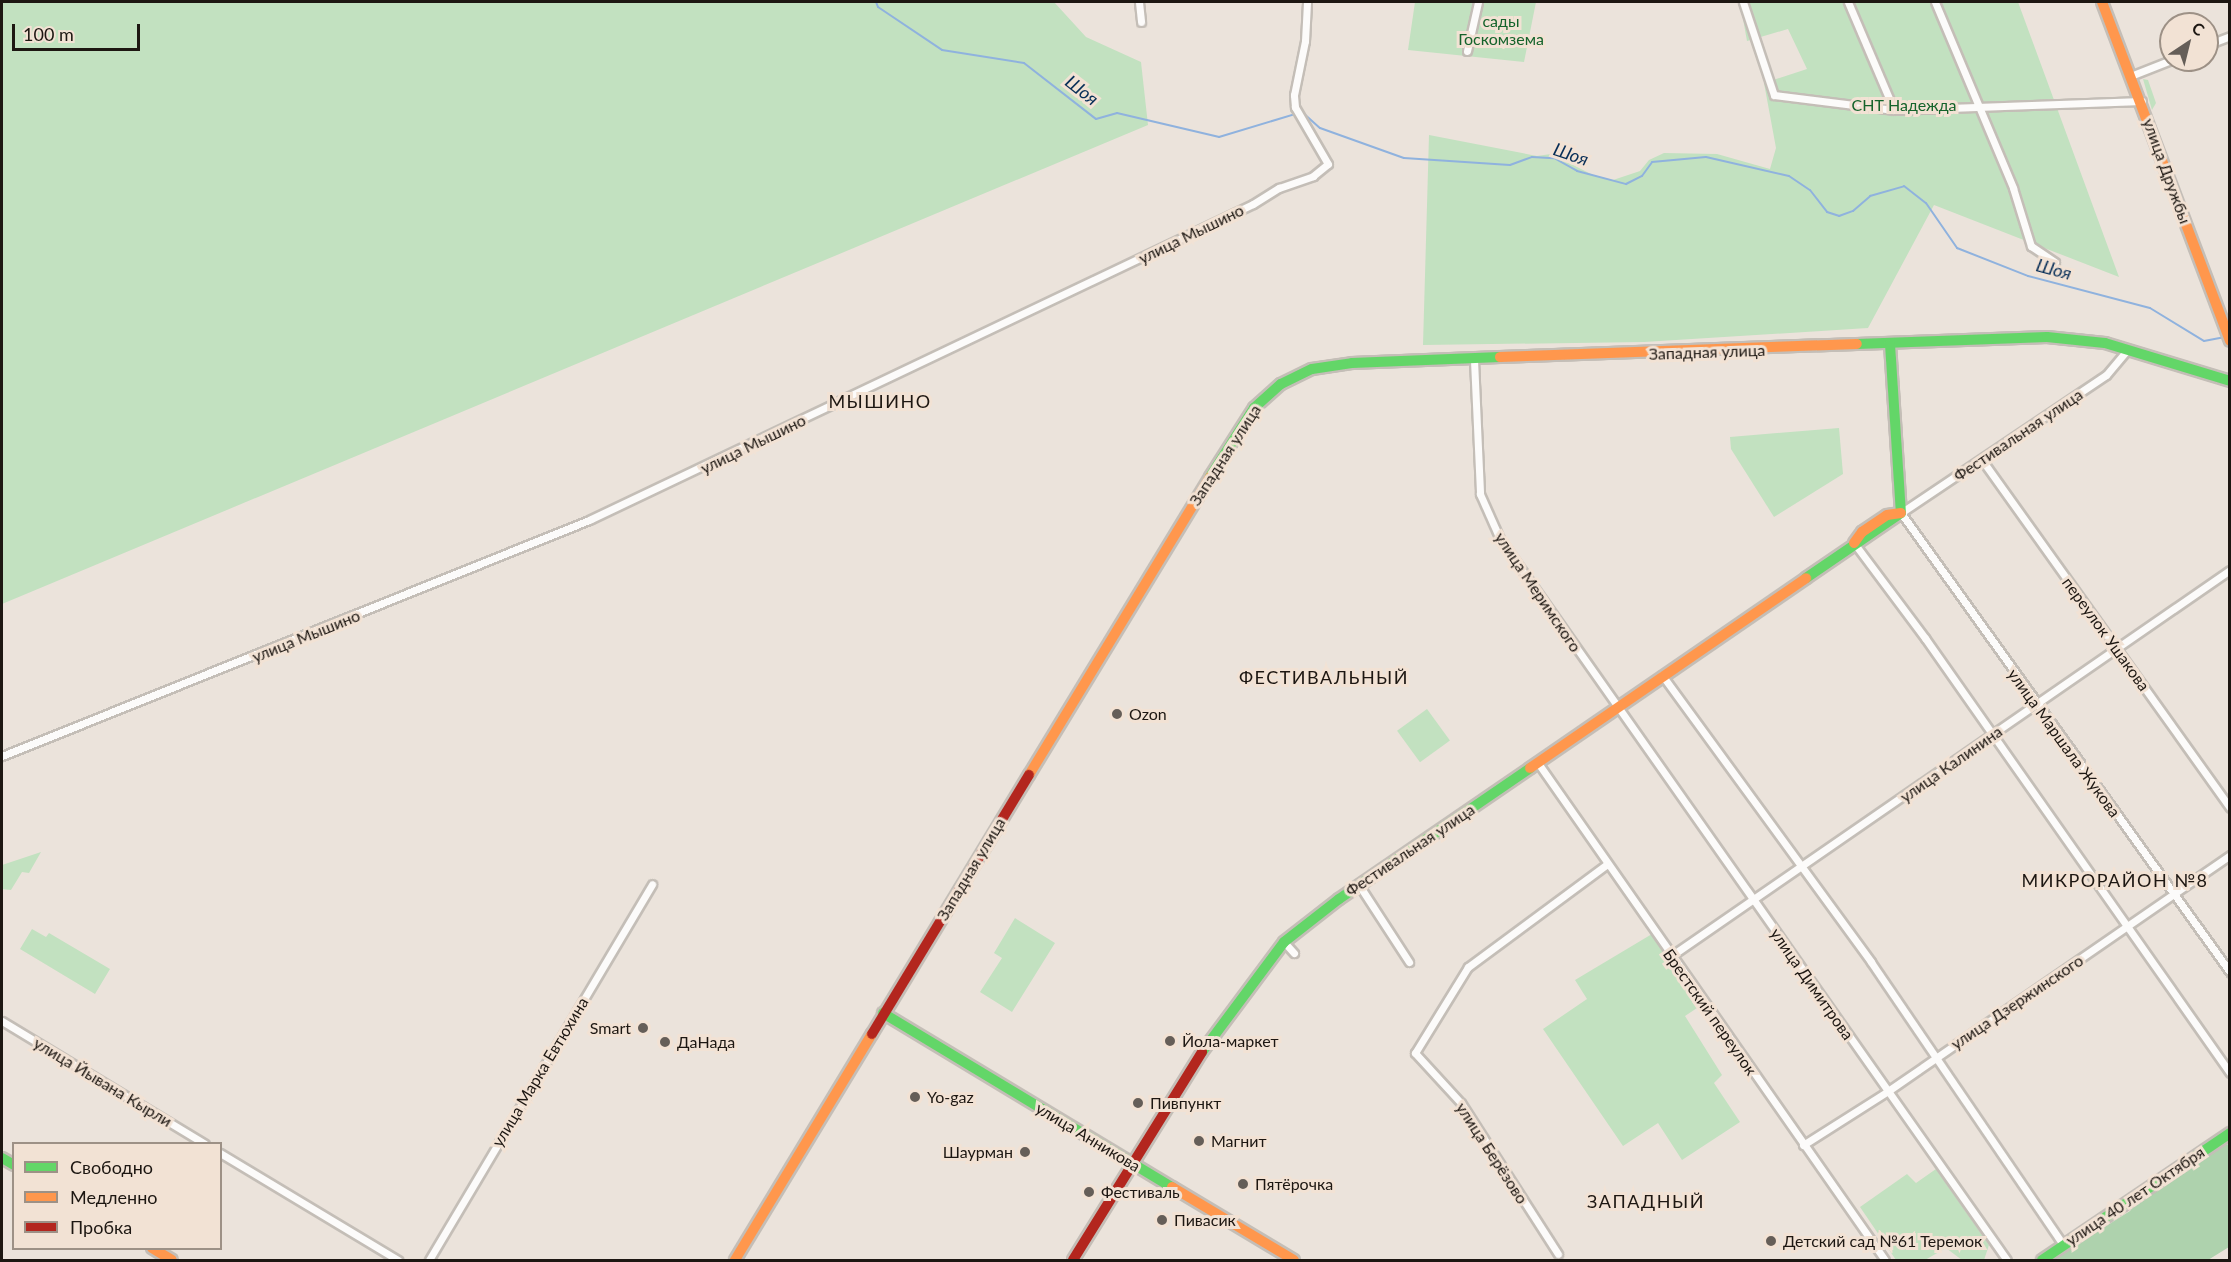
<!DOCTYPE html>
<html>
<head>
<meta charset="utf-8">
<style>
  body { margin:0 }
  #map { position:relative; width:2231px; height:1262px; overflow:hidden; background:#ebe3db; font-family:Lato,sans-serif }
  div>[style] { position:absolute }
  .green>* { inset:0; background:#c2e1c0; transform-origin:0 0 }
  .forest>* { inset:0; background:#aed2ad }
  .stream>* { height:2px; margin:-1px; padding:0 1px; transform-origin:1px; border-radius:1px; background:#8fb2de }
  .roads { filter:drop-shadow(2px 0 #c4beb7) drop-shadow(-2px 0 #c4beb7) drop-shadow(0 2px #c4beb7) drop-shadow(0 -2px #c4beb7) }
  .street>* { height:7px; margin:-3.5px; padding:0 3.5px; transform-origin:3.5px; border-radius:3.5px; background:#fcfbfa }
  .fast>* { height:10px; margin:-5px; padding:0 5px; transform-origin:5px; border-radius:5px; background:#63d668 }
  .slow>* { height:10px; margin:-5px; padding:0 5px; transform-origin:5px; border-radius:5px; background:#ff974d }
  .jam>* { height:10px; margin:-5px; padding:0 5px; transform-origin:5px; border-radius:5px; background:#b3261e }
  .dots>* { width:16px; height:16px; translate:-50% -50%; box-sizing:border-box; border:3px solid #f2e2d4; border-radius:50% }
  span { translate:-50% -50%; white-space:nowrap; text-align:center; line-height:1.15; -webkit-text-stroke:6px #f2e2d4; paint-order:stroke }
  .park-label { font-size:16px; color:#14632b }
  .street-label { font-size:16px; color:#1d1712 }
  .poi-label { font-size:16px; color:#1d1712 }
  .left { translate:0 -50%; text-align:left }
  .right { translate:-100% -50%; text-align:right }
  .water-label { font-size:18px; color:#072e57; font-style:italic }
  .neighbourhood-label { font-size:18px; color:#1d1712; letter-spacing:1.5px }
  .frame { position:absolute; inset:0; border:3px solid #1d1712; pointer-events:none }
  .legend { position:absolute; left:12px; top:1142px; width:210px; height:108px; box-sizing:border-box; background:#f2e2d4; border:2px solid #9d9186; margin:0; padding:8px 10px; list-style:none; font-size:18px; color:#1d1712 }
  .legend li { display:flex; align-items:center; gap:12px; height:30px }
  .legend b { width:30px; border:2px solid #9d9186 }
  .north { position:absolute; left:2159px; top:12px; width:60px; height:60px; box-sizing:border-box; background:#f2e2d4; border:2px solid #9d9186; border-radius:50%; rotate:35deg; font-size:16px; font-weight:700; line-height:24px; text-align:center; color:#1d1712 }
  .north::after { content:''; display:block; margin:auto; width:21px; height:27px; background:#655e58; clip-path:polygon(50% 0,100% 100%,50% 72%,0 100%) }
  .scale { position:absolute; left:12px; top:24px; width:128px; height:27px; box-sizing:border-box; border:3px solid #1d1712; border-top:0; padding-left:8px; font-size:18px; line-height:21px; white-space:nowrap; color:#1d1712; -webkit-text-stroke:4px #f2e2d4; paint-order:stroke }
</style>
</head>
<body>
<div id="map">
  <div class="green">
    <div style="clip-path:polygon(2px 2px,1054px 2px,1086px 37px,1141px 62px,1148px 125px,2px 604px)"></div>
    <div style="clip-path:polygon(1415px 2px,1536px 2px,1524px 62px,1408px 50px)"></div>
    <div style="clip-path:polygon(1740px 2px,2018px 2px,2119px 277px,1934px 205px,1868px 328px,1644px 342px,1423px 345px,1429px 135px,1537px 156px,1551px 154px,1593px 175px,1613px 180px,1640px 171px,1649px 160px,1664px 153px,1717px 154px,1770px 169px,1776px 148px,1764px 83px,1807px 69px,1788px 29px,1747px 41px)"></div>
    <div style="clip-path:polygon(2143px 79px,2148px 80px,2156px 103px,2152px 110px)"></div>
    <div style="clip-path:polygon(1839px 428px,1843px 474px,1774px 517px,1731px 449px,1730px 437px)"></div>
    <div style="left:1427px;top:709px;width:39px;height:37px;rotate:54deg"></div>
    <div style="clip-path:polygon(41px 852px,29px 873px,22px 872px,11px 890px,2px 889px,2px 865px)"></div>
    <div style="clip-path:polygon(1015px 918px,1055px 943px,1012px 1012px,980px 992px,1002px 958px,994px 953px)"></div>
    <div style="clip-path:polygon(32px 929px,46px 937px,49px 933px,110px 969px,95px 994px,20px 949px)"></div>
    <div style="clip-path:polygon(1652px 934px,1700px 1006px,1685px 1016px,1722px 1075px,1714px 1083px,1740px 1122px,1682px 1160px,1658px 1123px,1623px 1146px,1543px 1029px,1587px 999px,1575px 980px)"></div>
    <div style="clip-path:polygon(1936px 1169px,1989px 1245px,1984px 1260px,1962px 1260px,1946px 1248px,1925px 1260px,1896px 1260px,1860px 1207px,1907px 1174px,1916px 1183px)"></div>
  </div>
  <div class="forest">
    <div style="clip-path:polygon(2229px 1144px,2229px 1247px,2208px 1260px,2052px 1260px,2130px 1211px,2146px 1189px,2156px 1190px,2164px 1179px,2205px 1151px)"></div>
  </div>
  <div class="stream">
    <div style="left:876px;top:2px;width:5px;rotate:68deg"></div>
    <div style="left:878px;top:7px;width:77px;rotate:33.9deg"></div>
    <div style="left:942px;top:50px;width:83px;rotate:9deg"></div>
    <div style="left:1024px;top:63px;width:91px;rotate:37.9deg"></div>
    <div style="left:1096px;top:119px;width:22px;rotate:-16deg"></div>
    <div style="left:1117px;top:113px;width:105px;rotate:13.2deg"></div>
    <div style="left:1219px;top:137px;width:87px;rotate:-16.8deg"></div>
    <div style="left:1302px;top:112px;width:24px;rotate:42deg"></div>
    <div style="left:1320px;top:128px;width:89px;rotate:19.7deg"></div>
    <div style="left:1404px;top:158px;width:106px;rotate:3.8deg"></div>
    <div style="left:1510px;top:165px;width:23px;rotate:-20deg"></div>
    <div style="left:1532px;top:157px;width:22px;rotate:3deg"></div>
    <div style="left:1554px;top:158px;width:26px;rotate:29deg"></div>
    <div style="left:1577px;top:171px;width:51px;rotate:14.9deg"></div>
    <div style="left:1626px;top:184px;width:18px;rotate:-27deg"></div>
    <div style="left:1642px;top:176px;width:17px;rotate:-54deg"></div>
    <div style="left:1652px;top:162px;width:54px;rotate:-5.3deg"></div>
    <div style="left:1706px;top:157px;width:85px;rotate:12.9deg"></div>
    <div style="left:1789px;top:176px;width:25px;rotate:34deg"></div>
    <div style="left:1810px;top:190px;width:28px;rotate:52deg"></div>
    <div style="left:1827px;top:212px;width:13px;rotate:18deg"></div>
    <div style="left:1839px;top:216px;width:15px;rotate:-20deg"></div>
    <div style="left:1853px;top:211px;width:23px;rotate:-41deg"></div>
    <div style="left:1870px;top:196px;width:35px;rotate:-16deg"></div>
    <div style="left:1904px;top:186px;width:28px;rotate:38deg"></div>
    <div style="left:1926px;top:203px;width:55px;rotate:55.4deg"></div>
    <div style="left:1957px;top:248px;width:76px;rotate:21.5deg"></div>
    <div style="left:2028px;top:276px;width:126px;rotate:14.7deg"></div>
    <div style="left:2150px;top:308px;width:63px;rotate:31.4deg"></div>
    <div style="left:2204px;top:341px;width:20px;rotate:-11deg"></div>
  </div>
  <div class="roads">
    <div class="street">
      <div style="left:1139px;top:2px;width:20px;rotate:84deg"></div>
      <div style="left:1743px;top:2px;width:98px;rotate:71.6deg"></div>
      <div style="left:1774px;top:95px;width:121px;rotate:7.1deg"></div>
      <div style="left:1894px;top:110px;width:248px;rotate:-2.1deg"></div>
      <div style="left:1848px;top:2px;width:117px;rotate:66.9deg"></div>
      <div style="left:1935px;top:2px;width:202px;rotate:67.2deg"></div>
      <div style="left:2013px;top:188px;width:61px;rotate:72.8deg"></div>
      <div style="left:2031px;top:246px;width:29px;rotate:34deg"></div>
      <div style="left:2207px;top:45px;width:25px;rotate:-21deg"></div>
      <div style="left:1467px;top:51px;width:50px;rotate:-77.3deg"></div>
      <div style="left:2133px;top:75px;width:41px;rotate:-21.5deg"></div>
      <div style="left:2128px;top:349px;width:34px;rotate:130deg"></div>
      <div style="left:2106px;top:375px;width:247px;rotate:146.1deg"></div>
      <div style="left:1901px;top:513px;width:565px;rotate:54.37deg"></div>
      <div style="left:1474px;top:360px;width:134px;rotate:87.4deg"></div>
      <div style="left:1480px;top:494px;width:49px;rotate:66deg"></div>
      <div style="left:1500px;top:539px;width:881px;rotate:54.89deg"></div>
      <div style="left:1982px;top:460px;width:427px;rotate:54.5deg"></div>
      <div style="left:1854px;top:543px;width:119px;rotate:53.2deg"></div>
      <div style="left:1925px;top:638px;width:531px;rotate:54.96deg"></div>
      <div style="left:1662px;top:675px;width:355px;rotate:53.9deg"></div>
      <div style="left:1871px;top:962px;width:342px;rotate:55.8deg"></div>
      <div style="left:2px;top:756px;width:633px;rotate:-21.9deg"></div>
      <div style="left:589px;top:520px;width:735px;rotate:-25.45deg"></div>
      <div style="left:1253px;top:204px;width:31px;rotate:-32deg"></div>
      <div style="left:1279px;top:188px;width:36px;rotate:-19deg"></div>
      <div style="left:1313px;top:176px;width:19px;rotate:-39deg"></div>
      <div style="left:1328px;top:164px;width:66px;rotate:-120.1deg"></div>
      <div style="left:1295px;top:107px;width:12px;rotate:-95deg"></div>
      <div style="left:1294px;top:95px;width:55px;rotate:-78.5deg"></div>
      <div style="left:1305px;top:41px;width:39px;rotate:-87deg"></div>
      <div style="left:1538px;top:763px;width:606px;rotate:55.08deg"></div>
      <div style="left:1359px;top:885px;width:92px;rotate:57deg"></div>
      <div style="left:1284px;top:942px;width:15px;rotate:48deg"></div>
      <div style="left:1671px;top:956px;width:679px;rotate:-34.63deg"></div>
      <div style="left:2px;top:1021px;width:237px;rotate:31.2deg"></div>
      <div style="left:1803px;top:1145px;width:101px;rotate:-32.4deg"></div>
      <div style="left:1888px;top:1091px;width:416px;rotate:-34.6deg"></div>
      <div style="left:220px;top:1153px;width:208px;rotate:31deg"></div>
      <div style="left:1558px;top:1254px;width:179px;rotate:-122.7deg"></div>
      <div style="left:1461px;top:1103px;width:68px;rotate:-132.6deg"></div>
      <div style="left:1415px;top:1053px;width:101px;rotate:-58.4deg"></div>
      <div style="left:1468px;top:967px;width:172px;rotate:-36.5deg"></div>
      <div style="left:429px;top:1260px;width:437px;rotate:-59.3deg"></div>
    </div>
    <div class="fast">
      <div style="left:1857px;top:344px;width:190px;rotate:-2.1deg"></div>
      <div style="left:2047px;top:337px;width:58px;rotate:5.9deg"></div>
      <div style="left:2105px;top:343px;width:131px;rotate:16.9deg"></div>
      <div style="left:1890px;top:344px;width:169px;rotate:86.3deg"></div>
      <div style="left:1210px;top:477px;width:82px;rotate:-57.5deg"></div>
      <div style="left:1254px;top:408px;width:36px;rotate:-42deg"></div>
      <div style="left:1281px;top:384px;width:34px;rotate:-26deg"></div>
      <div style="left:1312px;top:369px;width:40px;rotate:-8.5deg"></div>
      <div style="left:1352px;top:363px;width:148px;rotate:-2.3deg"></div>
      <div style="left:1806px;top:578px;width:115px;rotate:-34.4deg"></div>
      <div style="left:883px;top:1013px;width:337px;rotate:31.1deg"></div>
      <div style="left:1202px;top:1052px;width:137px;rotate:-53.3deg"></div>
      <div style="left:1284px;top:942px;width:70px;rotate:-38deg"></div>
      <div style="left:1339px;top:899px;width:232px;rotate:-34.4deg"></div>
      <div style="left:2px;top:1158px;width:14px;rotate:30deg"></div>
      <div style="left:2042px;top:1260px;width:227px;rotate:-34deg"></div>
    </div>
    <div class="slow">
      <div style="left:2102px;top:2px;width:362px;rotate:69.3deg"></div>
      <div style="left:1500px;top:357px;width:357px;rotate:-2.1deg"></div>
      <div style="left:1854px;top:543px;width:14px;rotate:-54deg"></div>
      <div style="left:1862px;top:532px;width:30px;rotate:-34deg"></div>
      <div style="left:1887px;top:515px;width:14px;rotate:-8deg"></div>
      <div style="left:1530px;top:768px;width:335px;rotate:-34.5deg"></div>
      <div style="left:1029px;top:775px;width:349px;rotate:-58.7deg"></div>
      <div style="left:1172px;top:1187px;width:142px;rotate:30.9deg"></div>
      <div style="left:152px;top:1248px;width:23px;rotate:31deg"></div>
      <div style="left:735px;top:1260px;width:264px;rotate:-58.8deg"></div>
    </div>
    <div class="jam">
      <div style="left:872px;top:1034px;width:303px;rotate:-58.8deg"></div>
      <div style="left:1073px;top:1260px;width:245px;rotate:-58.2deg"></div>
    </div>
  </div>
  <div class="dots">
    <div style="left:1117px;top:714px;background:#655e58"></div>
    <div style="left:643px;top:1028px;background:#655e58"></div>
    <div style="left:1170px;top:1041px;background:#655e58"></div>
    <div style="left:665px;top:1042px;background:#655e58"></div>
    <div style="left:915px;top:1097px;background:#655e58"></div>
    <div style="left:1138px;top:1103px;background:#655e58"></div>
    <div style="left:1199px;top:1141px;background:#655e58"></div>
    <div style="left:1025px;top:1152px;background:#655e58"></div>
    <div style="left:1243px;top:1184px;background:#655e58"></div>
    <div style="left:1089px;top:1192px;background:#655e58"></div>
    <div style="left:1162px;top:1220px;background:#655e58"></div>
    <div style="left:1771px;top:1241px;background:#655e58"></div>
  </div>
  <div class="park-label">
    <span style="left:1501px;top:30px">сады<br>Госкомзема</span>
    <span style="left:1904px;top:105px">СНТ Надежда</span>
  </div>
  <div class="street-label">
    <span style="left:2167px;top:171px;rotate:70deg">улица Дружбы</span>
    <span style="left:1191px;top:234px;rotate:-26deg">улица Мышино</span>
    <span style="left:1707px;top:352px;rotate:-2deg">Западная улица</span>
    <span style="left:2018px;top:435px;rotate:-34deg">Фестивальная улица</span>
    <span style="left:753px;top:444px;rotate:-26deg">улица Мышино</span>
    <span style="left:1225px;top:455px;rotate:-57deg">Западная улица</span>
    <span style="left:1538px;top:592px;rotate:56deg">улица Меримского</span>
    <span style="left:2106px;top:634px;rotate:54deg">переулок Ушакова</span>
    <span style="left:306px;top:636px;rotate:-22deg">улица Мышино</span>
    <span style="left:2064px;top:743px;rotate:54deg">улица Маршала Жукова</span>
    <span style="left:1951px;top:764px;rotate:-35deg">улица Калинина</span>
    <span style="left:1410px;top:850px;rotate:-34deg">Фестивальная улица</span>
    <span style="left:971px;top:869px;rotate:-59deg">Западная улица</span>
    <span style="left:1812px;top:984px;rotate:55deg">улица Димитрова</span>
    <span style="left:2017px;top:1002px;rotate:-34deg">улица Дзержинского</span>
    <span style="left:1710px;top:1012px;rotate:55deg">Брестский переулок</span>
    <span style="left:540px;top:1072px;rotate:-59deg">улица Марка Евтюхина</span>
    <span style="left:103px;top:1082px;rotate:31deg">улица Йывана Кырли</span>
    <span style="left:1088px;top:1137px;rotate:31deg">улица Анникова</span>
    <span style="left:1492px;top:1153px;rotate:57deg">улица Берёзово</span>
    <span style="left:2135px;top:1196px;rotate:-34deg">улица 40 лет Октября</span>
  </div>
  <div class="poi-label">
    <span class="left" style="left:1129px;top:714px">Ozon</span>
    <span class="right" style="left:631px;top:1028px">Smart</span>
    <span class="left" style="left:1182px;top:1041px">Йола-маркет</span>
    <span class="left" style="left:677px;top:1042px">ДаНада</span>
    <span class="left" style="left:927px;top:1097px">Yo-gaz</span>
    <span class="left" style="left:1150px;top:1103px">Пивпункт</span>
    <span class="left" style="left:1211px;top:1141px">Магнит</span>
    <span class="right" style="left:1013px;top:1152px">Шаурман</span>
    <span class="left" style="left:1255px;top:1184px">Пятёрочка</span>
    <span class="left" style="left:1101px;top:1192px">Фестиваль</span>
    <span class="left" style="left:1174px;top:1220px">Пивасик</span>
    <span class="left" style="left:1783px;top:1241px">Детский сад №61 Теремок</span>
  </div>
  <div class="water-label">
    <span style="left:1082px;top:90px;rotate:38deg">Шоя</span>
    <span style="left:1571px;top:154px;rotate:19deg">Шоя</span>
    <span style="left:2054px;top:269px;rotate:15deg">Шоя</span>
  </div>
  <div class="neighbourhood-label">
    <span style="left:880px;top:401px">МЫШИНО</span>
    <span style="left:1324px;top:677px">ФЕСТИВАЛЬНЫЙ</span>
    <span style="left:2115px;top:880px">МИКРОРАЙОН №8</span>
    <span style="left:1646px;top:1201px">ЗАПАДНЫЙ</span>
  </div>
  <div class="frame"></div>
  <ul class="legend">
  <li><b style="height:8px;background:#63d668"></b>Свободно</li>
  <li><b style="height:8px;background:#ff974d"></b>Медленно</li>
  <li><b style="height:8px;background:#b3261e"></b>Пробка</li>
  </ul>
  <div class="north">С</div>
  <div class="scale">100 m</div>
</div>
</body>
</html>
